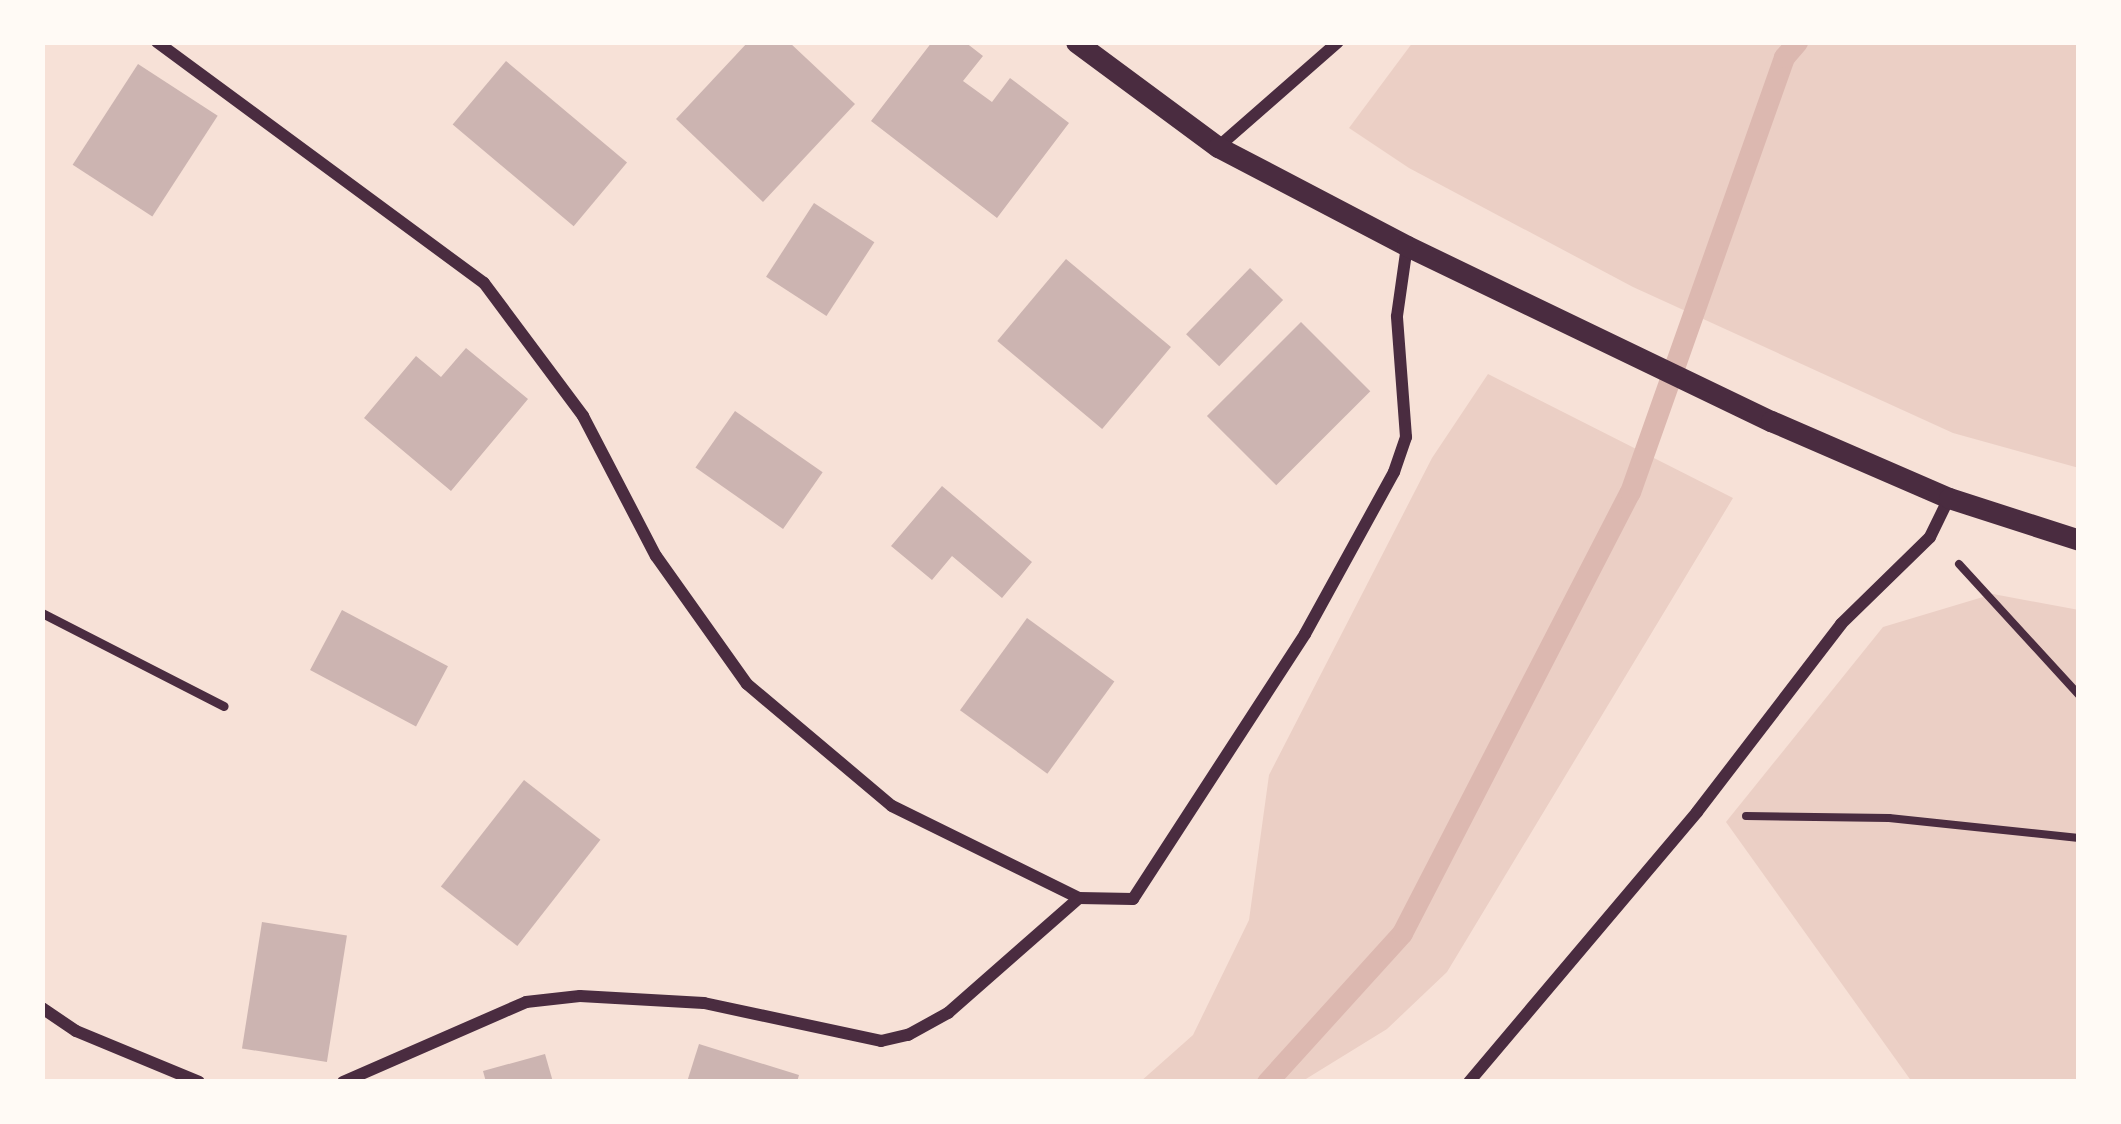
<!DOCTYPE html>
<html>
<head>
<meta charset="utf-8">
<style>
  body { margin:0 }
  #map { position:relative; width:2121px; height:1124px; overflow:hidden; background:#f7e1d7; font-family:Rubik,sans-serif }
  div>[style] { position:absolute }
  .green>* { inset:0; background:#ebcfc5 }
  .stream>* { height:21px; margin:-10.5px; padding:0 10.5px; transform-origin:10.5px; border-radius:10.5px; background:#dcb8b0 }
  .building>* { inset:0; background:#ccb4b1; transform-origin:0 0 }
  .path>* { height:8px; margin:-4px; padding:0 4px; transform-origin:4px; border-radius:4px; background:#4a2c40 }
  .service>* { height:9px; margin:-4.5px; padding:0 4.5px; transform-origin:4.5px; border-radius:4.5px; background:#4a2c40 }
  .minor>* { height:12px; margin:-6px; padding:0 6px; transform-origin:6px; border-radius:6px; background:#4a2c40 }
  .tertiary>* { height:21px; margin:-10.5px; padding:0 10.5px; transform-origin:10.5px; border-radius:10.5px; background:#4a2c40 }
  span { translate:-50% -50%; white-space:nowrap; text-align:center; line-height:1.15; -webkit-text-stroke:9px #fffaf5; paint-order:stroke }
  .frame { position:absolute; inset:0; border:45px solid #fffaf5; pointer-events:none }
</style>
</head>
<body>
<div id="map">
  <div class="green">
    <div style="clip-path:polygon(1413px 42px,2079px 42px,2079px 468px,1953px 433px,1633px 287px,1409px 168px,1349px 128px)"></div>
    <div style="clip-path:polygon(1488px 374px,1733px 498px,1447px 972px,1387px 1029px,1301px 1082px,1140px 1082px,1193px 1035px,1249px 920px,1269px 775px,1432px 458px)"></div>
    <div style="clip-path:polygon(1993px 594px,2079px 610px,2079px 1082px,1912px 1082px,1726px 822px,1883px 627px)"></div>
  </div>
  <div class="stream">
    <div style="left:1267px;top:1082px;width:201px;rotate:-47.8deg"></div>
    <div style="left:1402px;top:933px;width:496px;rotate:-62.7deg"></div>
    <div style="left:1630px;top:492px;width:461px;rotate:-70.5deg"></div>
    <div style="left:1784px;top:57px;width:20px;rotate:-49deg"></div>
  </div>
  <div class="building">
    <div style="clip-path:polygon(748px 42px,789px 42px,855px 104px,763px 202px,676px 119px)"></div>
    <div style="clip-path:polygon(932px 42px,965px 42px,983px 56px,963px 81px,992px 102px,1010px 78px,1069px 123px,997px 218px,871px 121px)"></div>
    <div style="left:506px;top:61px;width:158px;height:83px;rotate:40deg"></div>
    <div style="left:138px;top:64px;width:95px;height:120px;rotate:33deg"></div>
    <div style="left:814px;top:203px;width:72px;height:88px;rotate:33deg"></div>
    <div style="left:1066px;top:259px;width:137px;height:107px;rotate:40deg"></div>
    <div style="left:1250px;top:268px;width:46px;height:92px;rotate:44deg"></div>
    <div style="left:1301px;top:322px;width:98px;height:133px;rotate:45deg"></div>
    <div style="clip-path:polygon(466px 348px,528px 399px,451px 491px,364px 418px,416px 356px,441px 377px)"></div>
    <div style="left:735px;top:411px;width:107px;height:69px;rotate:35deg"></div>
    <div style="clip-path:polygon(942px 486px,1032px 562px,1002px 598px,952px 556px,932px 580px,891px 546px)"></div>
    <div style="left:342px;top:610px;width:120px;height:68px;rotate:28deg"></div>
    <div style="left:1027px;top:618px;width:108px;height:114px;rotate:36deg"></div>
    <div style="left:524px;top:780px;width:97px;height:135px;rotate:38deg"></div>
    <div style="left:262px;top:922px;width:86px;height:128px;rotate:9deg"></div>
    <div style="clip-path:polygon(699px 1044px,799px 1075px,797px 1082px,687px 1082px)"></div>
    <div style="clip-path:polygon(545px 1054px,553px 1082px,486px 1082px,483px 1071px)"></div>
  </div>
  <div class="path">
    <div style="left:1959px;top:564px;width:178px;rotate:47.5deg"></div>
    <div style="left:1746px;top:816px;width:143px;rotate:0.8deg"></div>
    <div style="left:1889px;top:818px;width:191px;rotate:6deg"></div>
  </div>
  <div class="service">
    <div style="left:42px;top:613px;width:204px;rotate:27.1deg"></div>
  </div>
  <div class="minor">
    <div style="left:157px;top:42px;width:406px;rotate:36.4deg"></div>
    <div style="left:484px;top:283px;width:166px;rotate:53.3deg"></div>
    <div style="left:583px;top:416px;width:158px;rotate:62.5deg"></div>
    <div style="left:656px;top:556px;width:157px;rotate:54.6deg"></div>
    <div style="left:747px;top:684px;width:189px;rotate:40.1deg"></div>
    <div style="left:892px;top:806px;width:208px;rotate:26.2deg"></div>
    <div style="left:1079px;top:898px;width:54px;rotate:1.1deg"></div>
    <div style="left:1133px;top:899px;width:316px;rotate:-57deg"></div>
    <div style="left:1305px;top:634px;width:185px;rotate:-61.2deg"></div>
    <div style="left:1394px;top:472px;width:37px;rotate:-71deg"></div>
    <div style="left:1406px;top:437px;width:121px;rotate:-94.3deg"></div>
    <div style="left:1397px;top:316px;width:71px;rotate:-81.9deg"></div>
    <div style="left:1218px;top:147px;width:159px;rotate:-41.2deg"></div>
    <div style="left:42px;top:1008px;width:41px;rotate:34.1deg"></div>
    <div style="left:76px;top:1031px;width:133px;rotate:22.5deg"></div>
    <div style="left:343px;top:1082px;width:200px;rotate:-23.6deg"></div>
    <div style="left:526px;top:1002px;width:54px;rotate:-6.3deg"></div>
    <div style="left:580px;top:996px;width:124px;rotate:3.2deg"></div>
    <div style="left:704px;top:1003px;width:181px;rotate:12.1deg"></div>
    <div style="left:881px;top:1041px;width:28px;rotate:-13deg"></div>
    <div style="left:908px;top:1035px;width:46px;rotate:-28.8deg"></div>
    <div style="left:948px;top:1013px;width:174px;rotate:-41.3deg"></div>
    <div style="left:1469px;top:1082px;width:353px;rotate:-49.8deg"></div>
    <div style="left:1697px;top:812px;width:237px;rotate:-52.5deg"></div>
    <div style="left:1841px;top:624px;width:124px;rotate:-44.3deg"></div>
    <div style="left:1930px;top:537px;width:43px;rotate:-64deg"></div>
  </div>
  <div class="tertiary">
    <div style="left:1076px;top:42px;width:177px;rotate:36.5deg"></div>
    <div style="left:1218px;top:147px;width:213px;rotate:27.6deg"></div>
    <div style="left:1407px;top:246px;width:404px;rotate:25.7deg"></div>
    <div style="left:1771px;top:421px;width:194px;rotate:23.4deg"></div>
    <div style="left:1949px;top:498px;width:137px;rotate:17.9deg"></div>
  </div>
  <div class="frame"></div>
</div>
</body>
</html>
